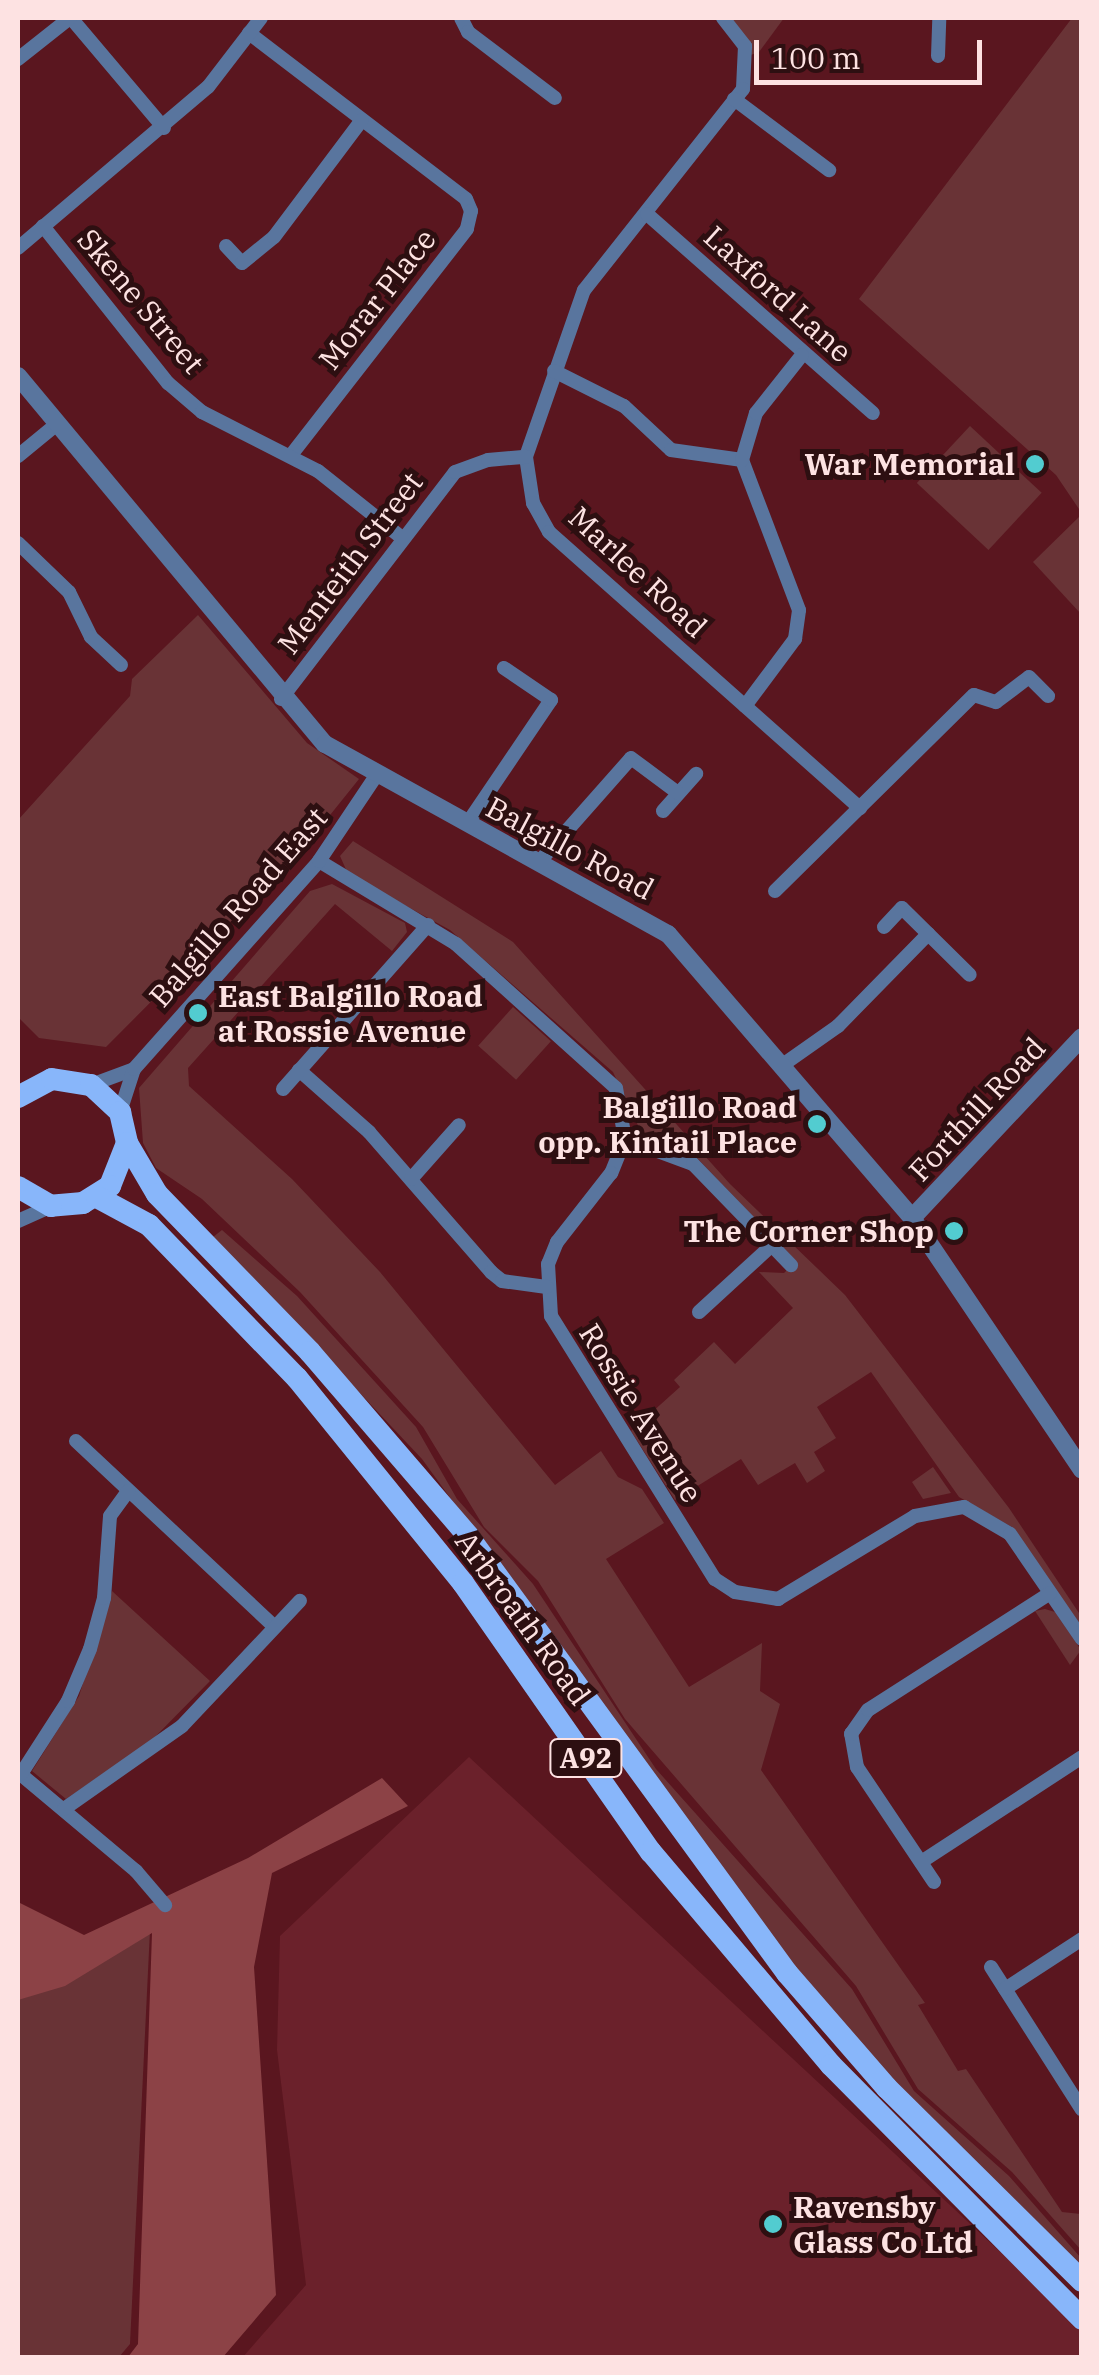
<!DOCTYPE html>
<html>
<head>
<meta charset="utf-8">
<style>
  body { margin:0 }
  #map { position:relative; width:1099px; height:2375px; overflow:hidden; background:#5a161f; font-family:"IBM Plex Serif",serif }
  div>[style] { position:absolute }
  .built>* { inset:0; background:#6b212b }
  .green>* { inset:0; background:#693336; transform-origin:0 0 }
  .forest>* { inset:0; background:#8c4246 }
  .minor>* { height:14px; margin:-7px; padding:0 7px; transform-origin:7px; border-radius:7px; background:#59759e }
  .tertiary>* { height:18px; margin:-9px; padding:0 9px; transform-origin:9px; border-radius:9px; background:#59759e }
  .primary>* { height:22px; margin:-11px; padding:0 11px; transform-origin:11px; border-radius:11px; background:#88b6fa }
  .dots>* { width:28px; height:28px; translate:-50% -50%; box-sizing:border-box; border:5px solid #2d0f11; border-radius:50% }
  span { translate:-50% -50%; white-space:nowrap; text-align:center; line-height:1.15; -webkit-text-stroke:10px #2d0f11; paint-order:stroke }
  .shield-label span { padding:2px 8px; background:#2d0f11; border:2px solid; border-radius:8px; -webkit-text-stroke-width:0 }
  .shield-label { font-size:28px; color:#fde2e2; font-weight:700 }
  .street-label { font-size:30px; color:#fde2e2 }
  .poi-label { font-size:30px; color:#fde2e2; font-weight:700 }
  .right { translate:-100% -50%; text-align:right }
  .left { translate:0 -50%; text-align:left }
  .frame { position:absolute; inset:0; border:20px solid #fde2e2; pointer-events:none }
  .scale { position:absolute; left:754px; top:40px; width:228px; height:45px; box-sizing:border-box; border:5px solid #fde2e2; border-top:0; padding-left:12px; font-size:30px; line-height:35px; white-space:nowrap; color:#fde2e2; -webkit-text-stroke:8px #2d0f11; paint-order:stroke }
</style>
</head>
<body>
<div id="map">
  <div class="built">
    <div style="clip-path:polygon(469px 1757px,1027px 2277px,1082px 2333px,1081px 2358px,242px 2358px,306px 2285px,277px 2050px,280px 1936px)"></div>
  </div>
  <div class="green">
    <div style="clip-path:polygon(721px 18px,784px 18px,759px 52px,748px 56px)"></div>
    <div style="clip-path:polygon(1072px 18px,1082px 18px,1081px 512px,1056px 475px,859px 299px)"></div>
    <div style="left:970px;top:426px;width:98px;height:78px;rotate:43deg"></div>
    <div style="clip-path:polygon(1081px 515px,1081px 614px,1033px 562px)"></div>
    <div style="clip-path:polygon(198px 615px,307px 743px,359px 779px,302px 850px,106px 1047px,39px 1038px,18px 1017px,18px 820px,130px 696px,132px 679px)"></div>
    <div style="clip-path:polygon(353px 841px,513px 942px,730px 1184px,845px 1295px,1009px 1508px,1081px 1616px,1081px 1628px,1012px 1527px,959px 1497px,871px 1372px,817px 1407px,836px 1438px,814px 1452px,825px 1471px,807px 1483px,795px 1463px,758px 1485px,741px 1459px,675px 1500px,631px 1431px,680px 1387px,674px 1380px,714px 1342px,735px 1364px,793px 1308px,759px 1272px,784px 1273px,796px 1261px,698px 1159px,642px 1134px,613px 1072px,450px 930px,348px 874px,340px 856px)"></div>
    <div style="clip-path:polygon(332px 884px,405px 923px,407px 932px,392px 951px,335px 904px,188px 1068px,189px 1086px,292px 1179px,380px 1272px,555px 1485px,601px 1451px,618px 1477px,642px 1489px,664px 1523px,606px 1559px,689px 1687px,762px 1643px,760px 1691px,780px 1704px,761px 1770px,925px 2003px,918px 2005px,958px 2071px,966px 2069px,1062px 2212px,1081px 2214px,1081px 2250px,1012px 2172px,918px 2089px,856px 1986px,625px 1719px,538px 1581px,484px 1527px,423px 1427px,300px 1292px,202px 1199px,156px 1168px,143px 1143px,139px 1088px,310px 891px)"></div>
    <div style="left:513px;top:1007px;width:51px;height:52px;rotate:42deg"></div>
    <div style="clip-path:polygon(222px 1230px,297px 1296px,416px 1427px,457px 1499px,533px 1584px,656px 1769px,852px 1989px,914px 2091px,1009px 2176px,1081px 2258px,1081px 2269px,907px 2097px,792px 1969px,422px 1459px,213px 1237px)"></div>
    <div style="clip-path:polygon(933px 1467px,951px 1493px,923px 1499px,912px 1482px)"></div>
    <div style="clip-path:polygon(112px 1591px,210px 1681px,152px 1740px,66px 1799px,32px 1771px,79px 1696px)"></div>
    <div style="clip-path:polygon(1045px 1609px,1055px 1612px,1081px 1650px,1070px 1665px,1035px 1611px)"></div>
    <div style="clip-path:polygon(150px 1930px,130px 2344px,119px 2357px,18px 2358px,18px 1980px)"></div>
  </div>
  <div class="forest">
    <div style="clip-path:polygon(382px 1778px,408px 1806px,272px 1873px,254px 1967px,276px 2295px,223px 2357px,128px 2357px,138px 2344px,152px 1933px,65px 1986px,18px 2000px,18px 1902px,84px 1935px,248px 1858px)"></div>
  </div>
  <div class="minor">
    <div style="left:71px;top:18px;width:144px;rotate:49.8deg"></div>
    <div style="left:461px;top:18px;width:16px;rotate:63deg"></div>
    <div style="left:468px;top:32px;width:109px;rotate:37.2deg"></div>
    <div style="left:723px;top:18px;width:36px;rotate:52deg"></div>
    <div style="left:745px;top:46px;width:43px;rotate:92.7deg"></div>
    <div style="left:743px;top:89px;width:256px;rotate:128.3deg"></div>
    <div style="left:584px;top:290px;width:177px;rotate:109.2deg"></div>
    <div style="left:526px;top:457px;width:47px;rotate:81.3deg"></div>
    <div style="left:533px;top:503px;width:33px;rotate:61deg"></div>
    <div style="left:549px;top:532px;width:416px;rotate:41.6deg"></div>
    <div style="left:249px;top:33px;width:273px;rotate:37.4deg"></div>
    <div style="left:466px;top:199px;width:13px;rotate:67deg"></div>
    <div style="left:471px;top:211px;width:18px;rotate:103deg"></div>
    <div style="left:467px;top:229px;width:286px;rotate:127.9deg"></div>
    <div style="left:938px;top:56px;width:38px;rotate:-88deg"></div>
    <div style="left:18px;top:59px;width:66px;rotate:-38.3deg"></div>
    <div style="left:734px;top:99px;width:119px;rotate:36.8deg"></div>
    <div style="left:647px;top:214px;width:301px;rotate:41.4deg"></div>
    <div style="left:43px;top:226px;width:201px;rotate:51.5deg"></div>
    <div style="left:168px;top:383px;width:45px;rotate:40.5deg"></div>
    <div style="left:202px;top:412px;width:130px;rotate:27deg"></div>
    <div style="left:318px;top:471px;width:106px;rotate:38.5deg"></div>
    <div style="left:226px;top:246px;width:23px;rotate:47deg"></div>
    <div style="left:242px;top:263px;width:41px;rotate:-39.1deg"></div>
    <div style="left:274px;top:237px;width:146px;rotate:-53.1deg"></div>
    <div style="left:18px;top:248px;width:249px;rotate:-40.3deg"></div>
    <div style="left:208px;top:87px;width:87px;rotate:-52.5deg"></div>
    <div style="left:554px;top:371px;width:78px;rotate:26.6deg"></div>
    <div style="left:624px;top:406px;width:64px;rotate:43.1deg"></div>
    <div style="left:671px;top:450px;width:72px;rotate:8deg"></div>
    <div style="left:18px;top:456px;width:50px;rotate:-39.4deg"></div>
    <div style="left:18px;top:543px;width:71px;rotate:43.9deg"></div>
    <div style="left:69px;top:592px;width:50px;rotate:63.9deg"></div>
    <div style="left:91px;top:637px;width:41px;rotate:43deg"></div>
    <div style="left:281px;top:699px;width:286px;rotate:-52.5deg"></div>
    <div style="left:455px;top:472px;width:35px;rotate:-20deg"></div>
    <div style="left:488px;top:460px;width:38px;rotate:-5deg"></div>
    <div style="left:745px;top:706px;width:84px;rotate:-53.3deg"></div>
    <div style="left:795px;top:639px;width:29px;rotate:-82deg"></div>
    <div style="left:799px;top:610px;width:160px;rotate:-110.8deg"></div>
    <div style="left:742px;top:460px;width:49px;rotate:-73.4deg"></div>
    <div style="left:756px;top:413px;width:74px;rotate:-51.6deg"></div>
    <div style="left:663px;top:811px;width:50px;rotate:-48.3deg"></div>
    <div style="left:467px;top:824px;width:150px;rotate:-55.9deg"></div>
    <div style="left:551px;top:700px;width:57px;rotate:-145.8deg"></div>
    <div style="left:319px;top:861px;width:160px;rotate:31.2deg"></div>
    <div style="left:456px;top:944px;width:215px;rotate:42deg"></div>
    <div style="left:616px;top:1088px;width:52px;rotate:80deg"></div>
    <div style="left:625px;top:1139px;width:37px;rotate:112deg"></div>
    <div style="left:611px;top:1173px;width:88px;rotate:128deg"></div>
    <div style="left:557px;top:1242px;width:24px;rotate:112deg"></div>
    <div style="left:548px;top:1264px;width:52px;rotate:86.7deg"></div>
    <div style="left:551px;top:1316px;width:310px;rotate:58.1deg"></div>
    <div style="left:715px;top:1579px;width:24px;rotate:33deg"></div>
    <div style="left:735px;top:1592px;width:44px;rotate:9.2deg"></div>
    <div style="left:778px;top:1599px;width:160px;rotate:-31.2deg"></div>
    <div style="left:915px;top:1516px;width:50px;rotate:-10.4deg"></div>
    <div style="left:964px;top:1507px;width:53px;rotate:30.4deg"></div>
    <div style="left:1010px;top:1534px;width:127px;rotate:55.6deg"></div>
    <div style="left:540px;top:861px;width:137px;rotate:-48.5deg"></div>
    <div style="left:631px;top:758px;width:59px;rotate:36.7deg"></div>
    <div style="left:775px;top:891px;width:279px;rotate:-44.6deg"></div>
    <div style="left:974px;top:695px;width:23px;rotate:18deg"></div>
    <div style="left:996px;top:702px;width:41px;rotate:-37.1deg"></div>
    <div style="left:1029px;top:677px;width:27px;rotate:45deg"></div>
    <div style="left:884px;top:927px;width:26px;rotate:-47deg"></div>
    <div style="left:902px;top:908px;width:95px;rotate:44.6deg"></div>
    <div style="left:784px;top:1064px;width:66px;rotate:-35.1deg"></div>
    <div style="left:838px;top:1026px;width:129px;rotate:-45.6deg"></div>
    <div style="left:299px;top:1070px;width:94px;rotate:41.5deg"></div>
    <div style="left:369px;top:1132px;width:186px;rotate:48.9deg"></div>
    <div style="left:491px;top:1272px;width:14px;rotate:39deg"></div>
    <div style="left:502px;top:1281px;width:45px;rotate:7.6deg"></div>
    <div style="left:91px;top:1085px;width:46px;rotate:-20.4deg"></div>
    <div style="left:283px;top:1089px;width:219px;rotate:-48.5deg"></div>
    <div style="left:120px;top:1112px;width:45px;rotate:-72deg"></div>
    <div style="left:134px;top:1069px;width:278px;rotate:-48.3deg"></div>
    <div style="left:319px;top:861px;width:102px;rotate:-56.2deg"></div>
    <div style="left:625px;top:1139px;width:72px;rotate:20.2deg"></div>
    <div style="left:693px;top:1164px;width:141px;rotate:45.9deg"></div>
    <div style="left:411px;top:1179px;width:72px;rotate:-48.4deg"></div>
    <div style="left:18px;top:1221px;width:36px;rotate:-24deg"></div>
    <div style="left:699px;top:1312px;width:99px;rotate:-42.5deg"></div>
    <div style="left:76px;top:1441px;width:272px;rotate:43.1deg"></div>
    <div style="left:18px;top:1772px;width:154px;rotate:40deg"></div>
    <div style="left:136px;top:1871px;width:45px;rotate:49.5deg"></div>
    <div style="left:21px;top:1774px;width:87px;rotate:-57.2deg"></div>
    <div style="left:68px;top:1701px;width:56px;rotate:-67.1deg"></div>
    <div style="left:90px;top:1649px;width:53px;rotate:-74.6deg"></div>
    <div style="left:104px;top:1598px;width:82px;rotate:-85.8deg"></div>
    <div style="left:110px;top:1516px;width:31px;rotate:-54deg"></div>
    <div style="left:64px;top:1809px;width:144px;rotate:-35.1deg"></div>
    <div style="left:182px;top:1726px;width:172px;rotate:-46.7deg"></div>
    <div style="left:921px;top:1862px;width:192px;rotate:-33.1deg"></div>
    <div style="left:934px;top:1882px;width:138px;rotate:-123.8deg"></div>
    <div style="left:857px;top:1767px;width:34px;rotate:-100deg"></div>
    <div style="left:851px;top:1734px;width:29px;rotate:-55deg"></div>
    <div style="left:868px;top:1710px;width:216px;rotate:-32.7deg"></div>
    <div style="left:991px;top:1967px;width:169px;rotate:57.5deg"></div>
    <div style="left:1005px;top:1989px;width:92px;rotate:-33deg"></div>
  </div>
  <div class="tertiary">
    <div style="left:18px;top:376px;width:479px;rotate:50.2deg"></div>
    <div style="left:325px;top:744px;width:392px;rotate:29deg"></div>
    <div style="left:668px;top:934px;width:374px;rotate:49.3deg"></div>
    <div style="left:912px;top:1218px;width:304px;rotate:56deg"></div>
    <div style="left:912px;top:1218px;width:248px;rotate:-46.8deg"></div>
  </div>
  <div class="primary">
    <div style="left:18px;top:1097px;width:38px;rotate:-28deg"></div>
    <div style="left:52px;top:1079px;width:39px;rotate:9deg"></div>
    <div style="left:91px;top:1085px;width:40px;rotate:43deg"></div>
    <div style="left:120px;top:1112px;width:32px;rotate:77deg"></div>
    <div style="left:127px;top:1143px;width:46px;rotate:111.6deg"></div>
    <div style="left:110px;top:1186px;width:32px;rotate:148deg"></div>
    <div style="left:83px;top:1203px;width:32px;rotate:175deg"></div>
    <div style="left:51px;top:1206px;width:38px;rotate:-150deg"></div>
    <div style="left:127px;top:1143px;width:59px;rotate:59.5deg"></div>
    <div style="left:157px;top:1194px;width:220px;rotate:45.9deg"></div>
    <div style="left:310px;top:1352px;width:243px;rotate:49.3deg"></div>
    <div style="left:468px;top:1536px;width:541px;rotate:53.87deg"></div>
    <div style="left:787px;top:1973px;width:152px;rotate:49deg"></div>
    <div style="left:887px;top:2088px;width:274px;rotate:44.7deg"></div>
    <div style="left:97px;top:1197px;width:59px;rotate:28.3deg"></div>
    <div style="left:149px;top:1225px;width:213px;rotate:46deg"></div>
    <div style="left:297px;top:1378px;width:264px;rotate:51deg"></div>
    <div style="left:463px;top:1583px;width:328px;rotate:55.1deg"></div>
    <div style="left:651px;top:1852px;width:279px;rotate:49.8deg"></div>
    <div style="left:831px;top:2065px;width:357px;rotate:45.3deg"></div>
  </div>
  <div class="dots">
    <div style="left:1035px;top:464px;background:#52ccd0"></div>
    <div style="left:198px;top:1013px;background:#52ccd0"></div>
    <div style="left:817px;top:1124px;background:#52ccd0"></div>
    <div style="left:954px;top:1231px;background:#52ccd0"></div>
    <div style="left:773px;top:2224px;background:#52ccd0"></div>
  </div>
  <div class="shield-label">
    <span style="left:586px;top:1758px">A92</span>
  </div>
  <div class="street-label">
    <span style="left:778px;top:294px;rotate:42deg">Laxford Lane</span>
    <span style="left:377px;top:299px;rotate:-52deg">Morar Place</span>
    <span style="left:141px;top:301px;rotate:50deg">Skene Street</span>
    <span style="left:350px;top:563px;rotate:-53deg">Menteith Street</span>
    <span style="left:638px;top:572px;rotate:43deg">Marlee Road</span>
    <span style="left:570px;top:848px;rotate:28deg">Balgillo Road</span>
    <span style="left:238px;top:907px;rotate:-49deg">Balgillo Road East</span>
    <span style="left:977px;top:1109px;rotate:-47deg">Forthill Road</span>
    <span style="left:641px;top:1413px;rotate:58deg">Rossie Avenue</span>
    <span style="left:523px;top:1618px;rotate:54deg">Arbroath Road</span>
  </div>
  <div class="poi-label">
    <span class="right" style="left:1015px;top:464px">War Memorial</span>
    <span class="left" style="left:218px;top:1013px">East Balgillo Road<br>at Rossie Avenue</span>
    <span class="right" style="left:797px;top:1124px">Balgillo Road<br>opp. Kintail Place</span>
    <span class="right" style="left:934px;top:1231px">The Corner Shop</span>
    <span class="left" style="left:793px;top:2224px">Ravensby<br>Glass Co Ltd</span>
  </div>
  <div class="frame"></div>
  <div class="scale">100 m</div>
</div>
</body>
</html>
